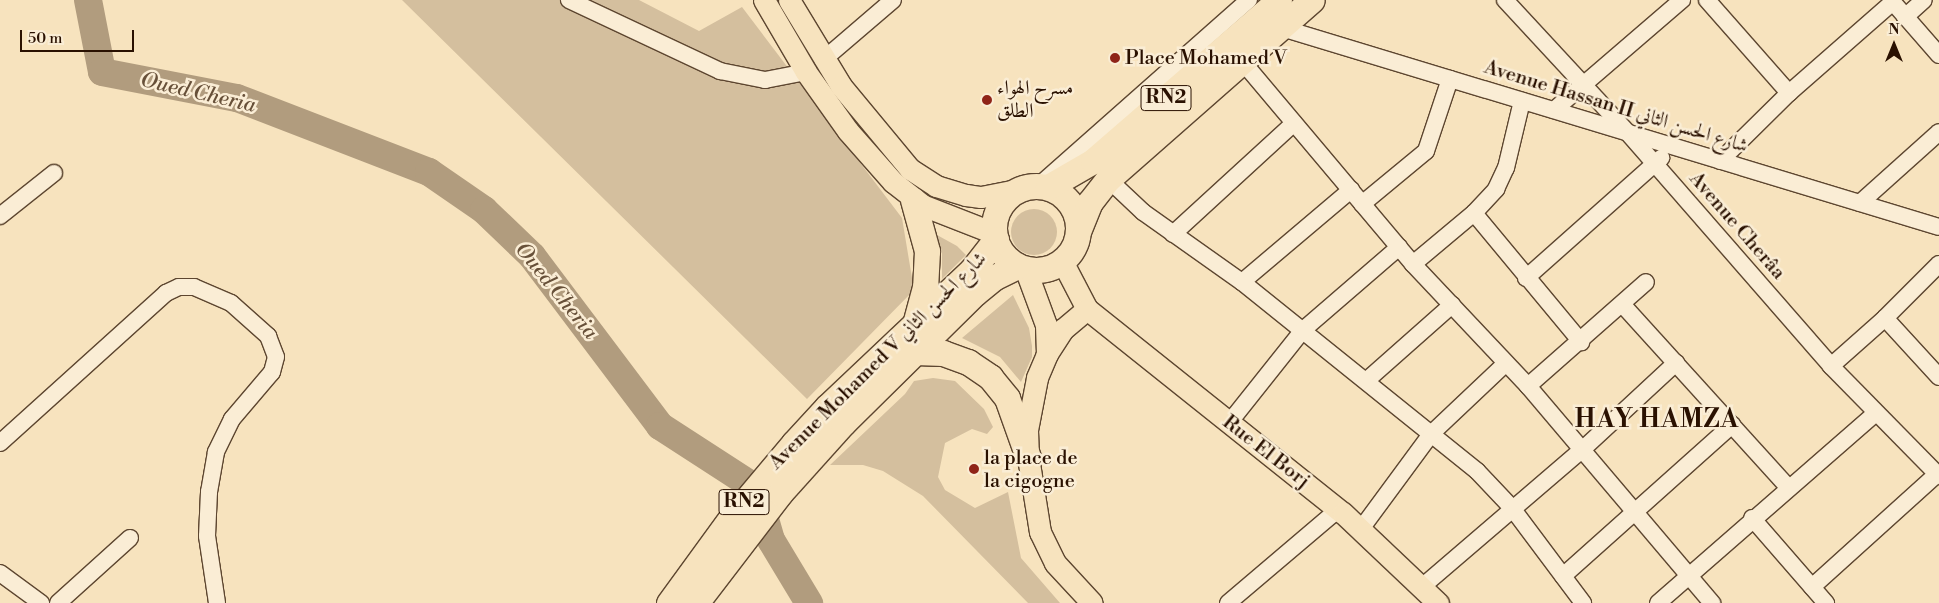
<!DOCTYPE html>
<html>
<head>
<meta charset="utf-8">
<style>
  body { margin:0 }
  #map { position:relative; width:1939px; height:603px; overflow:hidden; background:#f7e3be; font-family:"Libre Bodoni",Amiri,serif }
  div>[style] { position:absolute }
  .green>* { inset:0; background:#d4bf9e }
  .round { border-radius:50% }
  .river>* { height:28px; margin:-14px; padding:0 14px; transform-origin:14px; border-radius:14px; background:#b19c7e }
  .roads { filter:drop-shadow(1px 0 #5d4630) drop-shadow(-1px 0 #5d4630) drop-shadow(0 1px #5d4630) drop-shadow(0 -1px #5d4630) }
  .minor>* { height:16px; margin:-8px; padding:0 8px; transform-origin:8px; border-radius:8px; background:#faedd5 }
  .major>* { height:21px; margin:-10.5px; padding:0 10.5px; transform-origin:10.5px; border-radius:10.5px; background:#f7e3be }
  .highway>* { height:25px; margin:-12.5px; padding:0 12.5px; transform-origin:12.5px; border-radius:12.5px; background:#f7e3be }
  .highway>.ring { margin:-12.5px; padding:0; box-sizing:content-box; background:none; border:25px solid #f7e3be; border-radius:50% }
  .dots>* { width:14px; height:14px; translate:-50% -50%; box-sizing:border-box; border:2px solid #faedd5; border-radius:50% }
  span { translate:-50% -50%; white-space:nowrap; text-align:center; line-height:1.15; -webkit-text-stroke:5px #faedd5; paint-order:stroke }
  .shield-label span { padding:1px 4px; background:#faedd5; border:1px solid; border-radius:4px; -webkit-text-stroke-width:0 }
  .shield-label { font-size:19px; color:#2a1101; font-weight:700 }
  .poi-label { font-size:20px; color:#2a1101 }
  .left { translate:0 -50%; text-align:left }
  .street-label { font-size:20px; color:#2a1101 }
  .water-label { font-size:21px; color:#675039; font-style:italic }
  .district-label { font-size:25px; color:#2a1101; font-weight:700; letter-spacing:1px }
  .north { position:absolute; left:1869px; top:20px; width:50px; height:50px; -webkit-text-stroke:4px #faedd5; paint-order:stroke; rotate:0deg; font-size:14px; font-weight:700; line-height:20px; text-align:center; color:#2a1101 }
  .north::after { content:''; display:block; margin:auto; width:18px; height:22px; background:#2a1101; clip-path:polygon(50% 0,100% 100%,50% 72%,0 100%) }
  .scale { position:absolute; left:20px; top:30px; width:114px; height:22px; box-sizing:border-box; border:2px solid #2a1101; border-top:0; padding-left:6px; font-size:15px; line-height:18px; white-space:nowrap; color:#2a1101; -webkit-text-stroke:4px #faedd5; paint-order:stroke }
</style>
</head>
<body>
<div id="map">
  <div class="green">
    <div style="clip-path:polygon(402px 0,639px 0,699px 31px,742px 7px,902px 218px,914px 290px,807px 399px)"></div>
    <div class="round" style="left:1011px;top:209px;width:46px;height:46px"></div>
    <div style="clip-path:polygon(937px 235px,957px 246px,966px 255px,942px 279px,942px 252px)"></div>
    <div style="clip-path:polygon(1013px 295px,1029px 328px,1032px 346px,1032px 357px,1021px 382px,1000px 357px,962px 338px)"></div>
    <div style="clip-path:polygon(933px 378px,955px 381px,984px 409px,993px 427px,987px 434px,972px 429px,945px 443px,938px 477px,945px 490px,975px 508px,1008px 492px,1021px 558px,1060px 603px,1028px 603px,923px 496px,883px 471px,863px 465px,830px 465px,905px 394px,914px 381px)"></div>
  </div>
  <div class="river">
    <div style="left:88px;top:0;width:73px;rotate:79deg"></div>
    <div style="left:102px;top:72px;width:137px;rotate:10.9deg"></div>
    <div style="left:237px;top:98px;width:206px;rotate:21.1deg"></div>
    <div style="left:429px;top:172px;width:67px;rotate:34.6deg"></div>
    <div style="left:484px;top:210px;width:66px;rotate:43.8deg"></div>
    <div style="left:532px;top:256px;width:213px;rotate:53deg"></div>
    <div style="left:660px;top:426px;width:114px;rotate:32.9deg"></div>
    <div style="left:756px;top:488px;width:54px;rotate:73.9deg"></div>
    <div style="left:771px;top:540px;width:74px;rotate:58.9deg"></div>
  </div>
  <div class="roads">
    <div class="minor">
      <div style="left:569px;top:0;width:167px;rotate:25.2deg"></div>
      <div style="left:720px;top:71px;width:46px;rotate:11.3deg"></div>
      <div style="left:765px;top:80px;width:42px;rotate:-11deg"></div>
      <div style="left:1505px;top:0;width:181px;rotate:47.2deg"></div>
      <div style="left:1628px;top:133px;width:309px;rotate:48.9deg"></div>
      <div style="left:1831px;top:366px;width:154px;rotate:45.5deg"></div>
      <div style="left:1707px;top:0;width:124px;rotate:48.6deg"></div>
      <div style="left:1891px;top:0;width:73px;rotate:48.9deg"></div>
      <div style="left:1905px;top:17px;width:25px;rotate:-42deg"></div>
      <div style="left:1282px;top:28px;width:686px;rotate:16.85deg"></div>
      <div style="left:823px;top:60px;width:92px;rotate:-40.6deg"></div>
      <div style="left:1242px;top:61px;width:265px;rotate:49.9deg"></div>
      <div style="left:1413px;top:264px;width:168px;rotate:46.7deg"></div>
      <div style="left:1528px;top:386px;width:285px;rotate:49.7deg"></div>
      <div style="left:1554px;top:110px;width:169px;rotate:-40.7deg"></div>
      <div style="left:1720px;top:161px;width:97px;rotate:-44.6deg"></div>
      <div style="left:1789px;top:93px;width:138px;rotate:-41.2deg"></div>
      <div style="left:1108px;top:179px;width:48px;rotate:43.3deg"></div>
      <div style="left:1143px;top:212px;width:121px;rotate:35.3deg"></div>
      <div style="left:1242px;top:282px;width:302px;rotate:38.8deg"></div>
      <div style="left:1477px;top:471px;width:51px;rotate:46.6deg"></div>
      <div style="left:1512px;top:508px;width:119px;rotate:53.2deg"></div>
      <div style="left:1043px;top:182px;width:275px;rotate:-41.5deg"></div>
      <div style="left:1860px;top:203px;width:106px;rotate:-41.9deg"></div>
      <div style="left:1362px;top:204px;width:83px;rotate:-39.6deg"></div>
      <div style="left:1426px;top:151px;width:76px;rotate:-71.6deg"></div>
      <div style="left:1474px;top:213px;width:168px;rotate:50.3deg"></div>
      <div style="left:0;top:216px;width:69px;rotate:-38.5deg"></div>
      <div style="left:1173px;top:234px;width:164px;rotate:-42.5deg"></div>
      <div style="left:1413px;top:264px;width:80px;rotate:-39.9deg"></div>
      <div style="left:1474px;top:213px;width:33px;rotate:-47deg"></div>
      <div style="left:1496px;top:189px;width:23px;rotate:-65deg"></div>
      <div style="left:1506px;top:168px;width:69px;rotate:-76.6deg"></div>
      <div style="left:1939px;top:264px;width:76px;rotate:135deg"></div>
      <div style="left:1885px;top:318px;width:80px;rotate:47.5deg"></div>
      <div style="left:1526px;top:278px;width:181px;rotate:-41.6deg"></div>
      <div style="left:1242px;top:282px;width:143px;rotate:-40.2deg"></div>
      <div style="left:1622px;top:304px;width:247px;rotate:47.8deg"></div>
      <div style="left:1831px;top:366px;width:72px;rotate:-41.6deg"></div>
      <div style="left:1366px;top:381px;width:115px;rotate:-41.5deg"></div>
      <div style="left:1528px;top:386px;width:157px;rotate:-41.4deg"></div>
      <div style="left:1229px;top:423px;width:119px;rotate:-51.5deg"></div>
      <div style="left:1303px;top:330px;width:127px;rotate:-40.8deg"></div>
      <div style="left:0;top:443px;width:224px;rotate:-42.1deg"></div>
      <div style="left:166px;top:293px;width:14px;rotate:-25deg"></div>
      <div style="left:179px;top:287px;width:15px"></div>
      <div style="left:194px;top:287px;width:40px;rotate:23.4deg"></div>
      <div style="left:231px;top:303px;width:50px;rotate:41.7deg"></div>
      <div style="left:268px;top:336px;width:22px;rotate:69deg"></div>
      <div style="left:276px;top:357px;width:16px;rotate:105deg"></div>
      <div style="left:272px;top:372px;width:62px;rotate:130.4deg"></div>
      <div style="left:232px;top:419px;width:37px;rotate:116deg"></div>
      <div style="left:216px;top:452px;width:41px;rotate:99.9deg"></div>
      <div style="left:209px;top:492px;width:44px;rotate:92.6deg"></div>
      <div style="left:207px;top:536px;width:68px;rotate:81.5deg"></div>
      <div style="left:1752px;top:518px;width:113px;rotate:49deg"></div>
      <div style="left:1361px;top:529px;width:118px;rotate:-53.6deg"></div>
      <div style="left:1431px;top:434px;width:103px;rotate:-43.4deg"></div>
      <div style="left:0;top:573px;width:51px;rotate:36.2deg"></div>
      <div style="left:1563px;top:576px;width:227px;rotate:-41.8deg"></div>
      <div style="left:1423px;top:586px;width:211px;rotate:-40.6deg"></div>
      <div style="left:1583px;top:449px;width:127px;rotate:-42.8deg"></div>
      <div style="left:1812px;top:587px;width:169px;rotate:-42.1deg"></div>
      <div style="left:58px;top:603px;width:97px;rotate:-42.1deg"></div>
      <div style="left:1228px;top:603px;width:145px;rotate:-40.3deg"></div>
      <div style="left:1658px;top:603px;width:289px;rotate:-41.1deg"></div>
    </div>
    <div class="major">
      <div style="left:764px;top:0;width:83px;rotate:59.7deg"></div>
      <div style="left:806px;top:72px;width:72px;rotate:54.6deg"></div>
      <div style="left:848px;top:131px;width:68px;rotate:48.6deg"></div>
      <div style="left:893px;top:182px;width:37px;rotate:38deg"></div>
      <div style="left:922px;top:205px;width:77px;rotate:21.3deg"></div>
      <div style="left:789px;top:0;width:100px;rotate:58.8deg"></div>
      <div style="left:841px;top:86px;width:108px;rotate:50.3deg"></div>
      <div style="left:910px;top:169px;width:31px;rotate:33deg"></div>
      <div style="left:936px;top:186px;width:31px;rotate:17deg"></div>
      <div style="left:966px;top:195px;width:15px;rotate:8deg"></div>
      <div style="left:981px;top:197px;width:36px;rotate:-11deg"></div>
      <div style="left:1062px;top:261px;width:54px;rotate:62.5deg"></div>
      <div style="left:1087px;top:309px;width:327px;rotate:38.6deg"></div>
      <div style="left:1343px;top:513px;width:131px;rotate:43.5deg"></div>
      <div style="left:1025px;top:268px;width:61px;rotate:69.8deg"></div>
      <div style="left:1046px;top:325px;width:29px;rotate:88deg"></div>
      <div style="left:1087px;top:309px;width:31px;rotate:140deg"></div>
      <div style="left:1063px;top:329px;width:30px;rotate:123deg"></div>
      <div style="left:1047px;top:354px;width:26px;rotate:113deg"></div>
      <div style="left:1037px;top:378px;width:53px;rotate:100.9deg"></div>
      <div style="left:1027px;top:430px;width:27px;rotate:88deg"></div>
      <div style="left:1028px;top:457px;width:76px;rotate:80.9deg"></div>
      <div style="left:1040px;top:532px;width:34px;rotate:64deg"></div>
      <div style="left:1055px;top:563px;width:54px;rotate:47.2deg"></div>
    </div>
    <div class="highway">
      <div class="ring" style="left:994px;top:186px;width:59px;height:59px"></div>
      <div style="left:1048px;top:187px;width:52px;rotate:-30deg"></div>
      <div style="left:1093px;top:161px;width:246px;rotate:-40.9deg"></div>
      <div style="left:913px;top:200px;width:53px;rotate:74.6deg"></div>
      <div style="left:927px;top:251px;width:36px;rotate:93deg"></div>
      <div style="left:925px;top:287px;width:35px;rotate:105deg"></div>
      <div style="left:1079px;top:229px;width:29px;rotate:-68deg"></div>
      <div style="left:1090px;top:202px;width:29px;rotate:-52deg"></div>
      <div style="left:1108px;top:179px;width:271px;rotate:-41.3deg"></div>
      <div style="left:915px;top:352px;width:28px;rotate:2deg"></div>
      <div style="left:943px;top:353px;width:27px;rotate:20deg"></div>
      <div style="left:968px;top:362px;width:27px;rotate:34deg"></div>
      <div style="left:990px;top:377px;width:27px;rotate:51deg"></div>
      <div style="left:1007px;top:398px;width:63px;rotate:70.4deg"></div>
      <div style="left:669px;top:603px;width:105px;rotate:-53.9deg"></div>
      <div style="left:731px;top:518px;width:98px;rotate:-50deg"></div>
      <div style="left:794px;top:443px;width:49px;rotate:-47.5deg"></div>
      <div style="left:827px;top:407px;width:199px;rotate:-43.4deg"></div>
      <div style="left:972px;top:270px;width:39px;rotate:-52deg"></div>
      <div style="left:696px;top:603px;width:138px;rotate:-52.6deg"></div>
      <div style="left:780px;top:493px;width:94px;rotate:-48deg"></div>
      <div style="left:843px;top:423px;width:185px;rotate:-44.6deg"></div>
      <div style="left:975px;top:293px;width:26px;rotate:-39deg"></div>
      <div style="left:995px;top:277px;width:25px;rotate:-26deg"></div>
    </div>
  </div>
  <div class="dots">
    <div style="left:1115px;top:58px;background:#8f2418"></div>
    <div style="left:987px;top:100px;background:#8f2418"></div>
    <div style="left:974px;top:469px;background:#8f2418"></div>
  </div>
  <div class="shield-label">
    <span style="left:1166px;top:98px">RN2</span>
    <span style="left:744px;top:502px">RN2</span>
  </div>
  <div class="poi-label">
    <span class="left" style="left:1125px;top:58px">Place Mohamed V</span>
    <span class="left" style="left:997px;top:100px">مسرح الهواء<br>الطلق</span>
    <span class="left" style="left:984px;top:470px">la place de<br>la cigogne</span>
  </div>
  <div class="street-label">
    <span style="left:1616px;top:107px;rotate:17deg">Avenue Hassan II شارع الحسن الثاني</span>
    <span style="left:1737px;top:226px;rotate:49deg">Avenue Cherâa</span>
    <span style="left:878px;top:361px;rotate:-45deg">Avenue Mohamed V شارع الحسن الثاني</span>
    <span style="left:1266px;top:452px;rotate:38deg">Rue El Borj</span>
  </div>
  <div class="water-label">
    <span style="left:198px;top:93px;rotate:13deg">Oued Cheria</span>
    <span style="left:556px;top:291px;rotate:51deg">Oued Cheria</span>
  </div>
  <div class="district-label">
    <span style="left:1657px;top:420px">HAY HAMZA</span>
  </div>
  <div class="north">N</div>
  <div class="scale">50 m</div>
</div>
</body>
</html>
